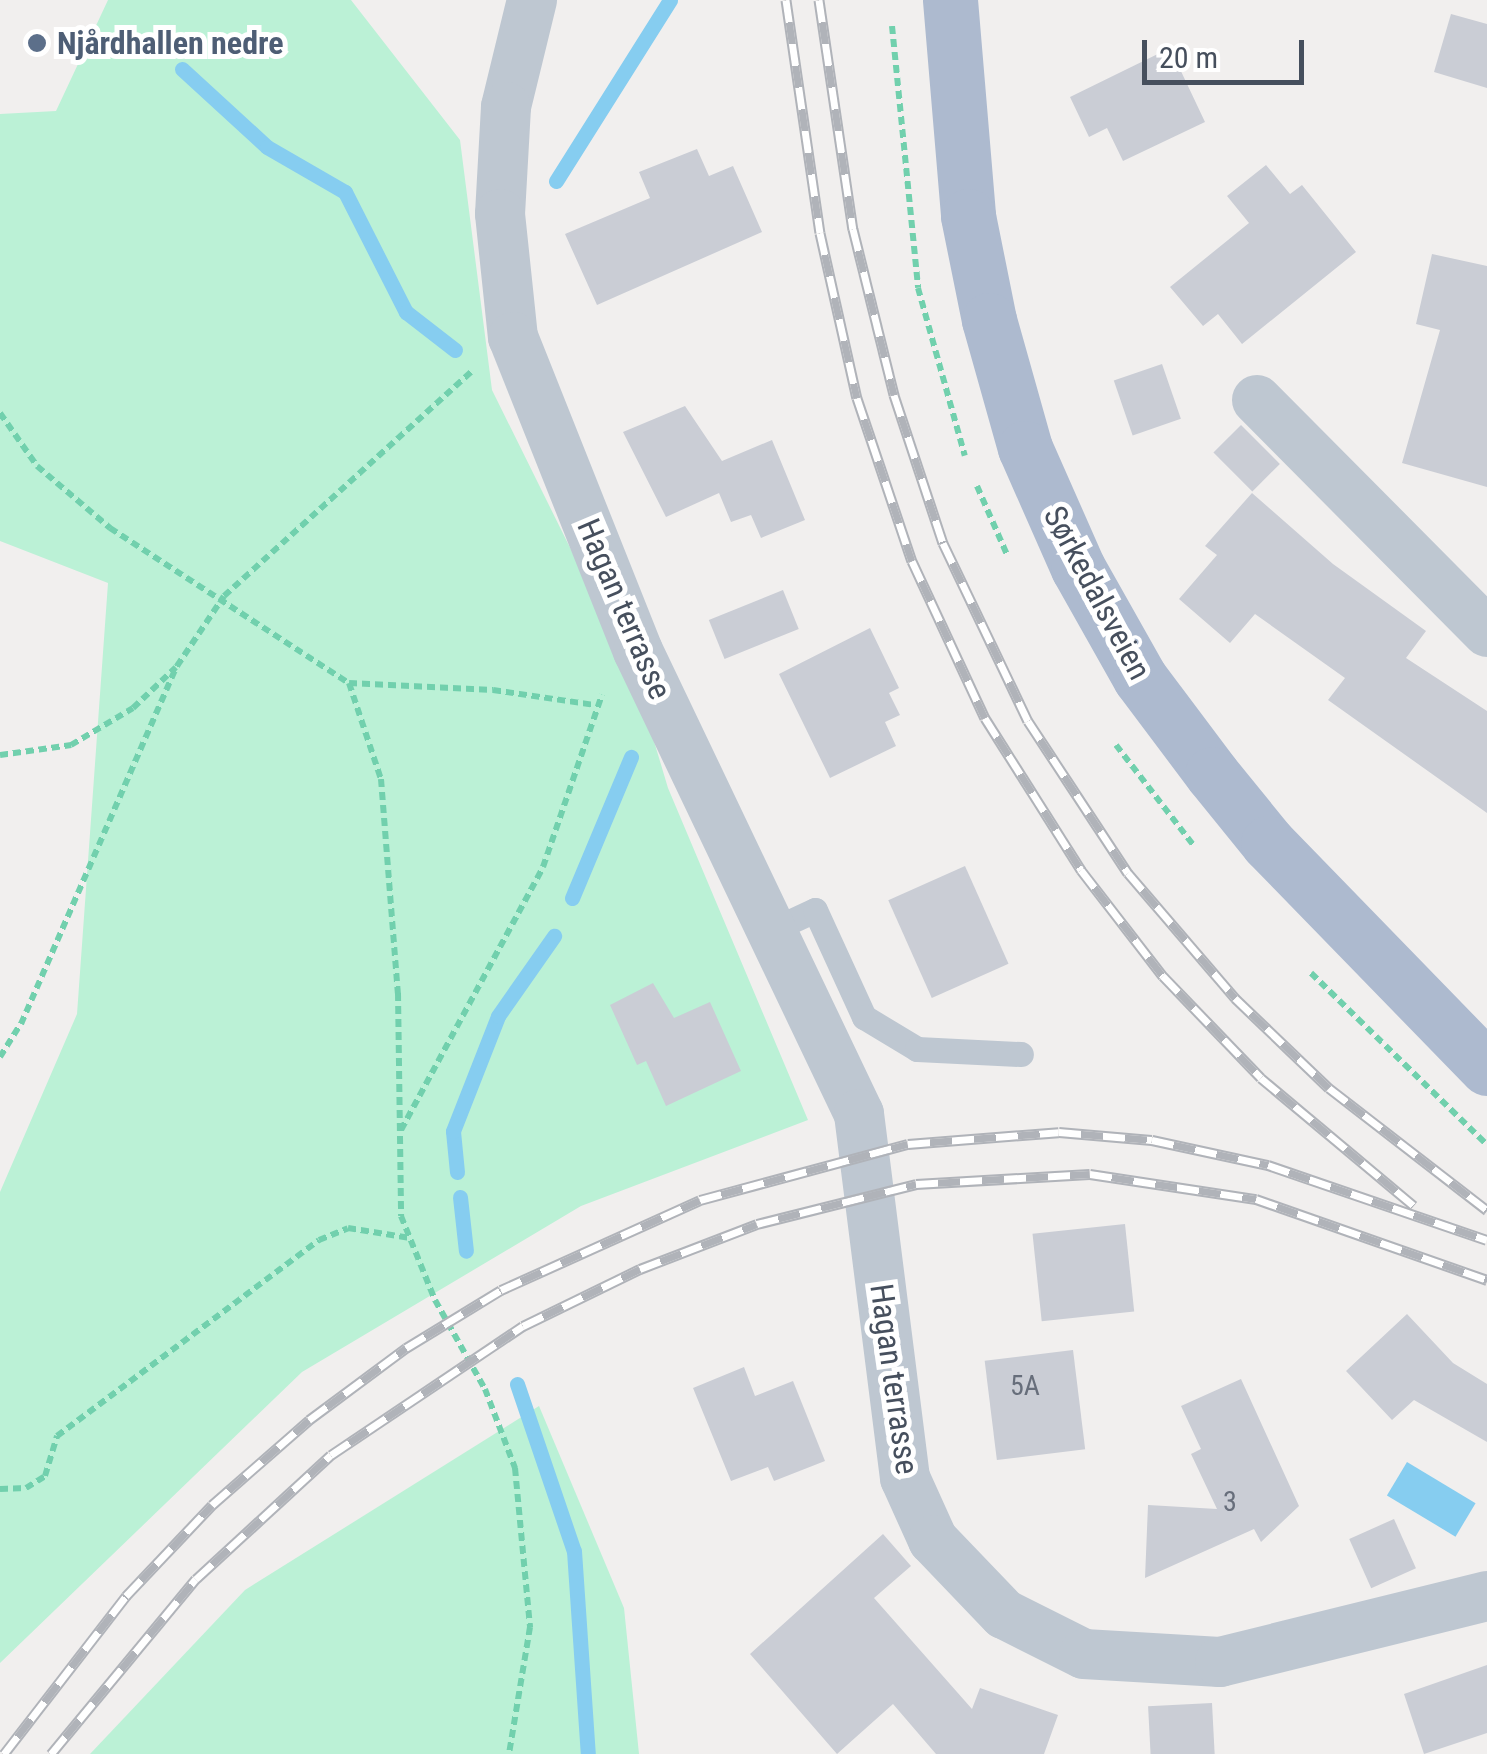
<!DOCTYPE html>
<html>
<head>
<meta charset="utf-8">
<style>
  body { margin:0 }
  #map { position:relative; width:1487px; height:1754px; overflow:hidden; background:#f1efee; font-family:"Roboto Condensed",sans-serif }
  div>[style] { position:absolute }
  .green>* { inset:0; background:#bbf1d6 }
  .water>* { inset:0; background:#86cdf0; transform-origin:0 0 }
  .stream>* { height:15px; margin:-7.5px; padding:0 7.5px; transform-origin:7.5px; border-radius:7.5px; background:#86cdf0 }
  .building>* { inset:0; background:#cacdd5; transform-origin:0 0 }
  .path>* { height:6px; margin-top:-3px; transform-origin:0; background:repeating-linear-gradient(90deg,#71d0ad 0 8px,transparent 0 13px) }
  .service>* { height:25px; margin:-12.5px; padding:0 12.5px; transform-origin:12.5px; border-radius:12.5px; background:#bec7d1 }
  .minor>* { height:50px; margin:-25px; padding:0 25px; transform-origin:25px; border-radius:25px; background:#bec7d1 }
  .primary>* { height:55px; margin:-27.5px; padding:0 27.5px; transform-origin:27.5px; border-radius:27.5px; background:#adbacf }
  .rail>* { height:11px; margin-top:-5.5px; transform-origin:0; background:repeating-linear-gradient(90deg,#fff 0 22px,#b0b3b9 0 44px); box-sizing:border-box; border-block:2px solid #b0b3b9 }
  .dots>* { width:28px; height:28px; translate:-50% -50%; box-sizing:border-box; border:5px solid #fff; border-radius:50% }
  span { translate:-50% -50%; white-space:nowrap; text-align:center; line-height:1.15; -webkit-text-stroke:10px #fff; paint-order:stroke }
  .number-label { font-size:28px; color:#676e7b }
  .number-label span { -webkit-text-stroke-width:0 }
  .service-label { font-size:32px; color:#4e5e75; font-weight:700 }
  .left { translate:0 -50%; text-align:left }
  .street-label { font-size:32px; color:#464f5d }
  .scale { position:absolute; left:1142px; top:40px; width:162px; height:45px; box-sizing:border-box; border:5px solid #464f5d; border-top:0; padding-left:12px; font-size:30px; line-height:35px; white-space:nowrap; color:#464f5d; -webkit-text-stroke:8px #fff; paint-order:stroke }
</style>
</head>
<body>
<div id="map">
  <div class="green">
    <div style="clip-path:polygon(108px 0,351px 0,460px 140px,492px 390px,636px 681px,668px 788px,808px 1120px,581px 1206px,302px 1372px,0 1663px,0 1192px,77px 1014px,108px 583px,0 541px,0 114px,56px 111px)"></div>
    <div style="clip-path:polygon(539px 1406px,624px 1608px,639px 1754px,90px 1754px,245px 1590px)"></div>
  </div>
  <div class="water">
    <div style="left:1407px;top:1462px;width:80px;height:39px;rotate:31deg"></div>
  </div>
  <div class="stream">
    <div style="left:182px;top:69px;width:115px;rotate:42.5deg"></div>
    <div style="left:267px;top:147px;width:90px;rotate:30deg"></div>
    <div style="left:345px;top:192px;width:135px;rotate:63.1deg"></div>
    <div style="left:406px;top:312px;width:62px;rotate:37.8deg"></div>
    <div style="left:556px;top:181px;width:214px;rotate:-57.8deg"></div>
    <div style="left:572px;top:898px;width:153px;rotate:-67.3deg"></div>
    <div style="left:457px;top:1172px;width:41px;rotate:-95.6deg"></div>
    <div style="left:453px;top:1131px;width:123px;rotate:-68.6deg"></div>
    <div style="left:498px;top:1016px;width:98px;rotate:-55deg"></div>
    <div style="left:460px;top:1197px;width:54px;rotate:83.7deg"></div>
    <div style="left:517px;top:1384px;width:176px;rotate:71.2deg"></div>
    <div style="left:574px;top:1551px;width:203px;rotate:86.1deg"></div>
  </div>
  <div class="building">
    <div style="clip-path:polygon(1451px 14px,1487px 24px,1487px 88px,1434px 72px)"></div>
    <div style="clip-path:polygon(1170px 48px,1205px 122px,1123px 161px,1107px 128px,1089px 137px,1070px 97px)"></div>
    <div style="clip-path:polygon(697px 149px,709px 176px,733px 166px,762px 232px,597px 305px,565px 234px,650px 198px,639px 172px)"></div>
    <div style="clip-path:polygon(1266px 165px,1290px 194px,1302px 185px,1356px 252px,1242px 344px,1218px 314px,1203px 326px,1170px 287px,1249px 223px,1227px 196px)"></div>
    <div style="clip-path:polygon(1432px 254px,1487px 266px,1487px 487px,1402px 463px,1440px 330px,1416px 324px)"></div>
    <div style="left:1162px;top:364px;width:58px;height:51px;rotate:71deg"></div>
    <div style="clip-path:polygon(685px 406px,722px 461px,772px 440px,805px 520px,761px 538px,751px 515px,731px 522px,719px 493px,666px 517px,623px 432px)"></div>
    <div style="left:1241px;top:425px;width:55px;height:39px;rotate:45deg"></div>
    <div style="clip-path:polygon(1252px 493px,1333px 564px,1426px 631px,1406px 658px,1487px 711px,1487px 813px,1328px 700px,1345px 678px,1255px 614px,1230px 643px,1179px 599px,1217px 555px,1205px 546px)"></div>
    <div style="left:783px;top:590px;width:42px;height:80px;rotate:68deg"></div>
    <div style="clip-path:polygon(870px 628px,899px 688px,889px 693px,900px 715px,885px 722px,896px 746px,830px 778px,779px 674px)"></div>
    <div style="left:965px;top:866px;width:107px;height:84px;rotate:66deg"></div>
    <div style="clip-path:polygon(653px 983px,674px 1018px,710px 1002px,741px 1071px,666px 1106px,646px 1061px,637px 1065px,610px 1005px)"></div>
    <div style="left:1125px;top:1224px;width:88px;height:93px;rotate:84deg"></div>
    <div style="clip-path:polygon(1407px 1314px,1453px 1363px,1487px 1384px,1487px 1442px,1414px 1400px,1392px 1420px,1346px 1371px)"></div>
    <div style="left:1073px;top:1350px;width:100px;height:89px;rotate:83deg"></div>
    <div style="clip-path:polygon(744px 1367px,755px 1396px,793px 1381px,825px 1461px,774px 1481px,768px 1467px,731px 1481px,693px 1388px)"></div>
    <div style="clip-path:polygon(1241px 1379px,1299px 1506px,1261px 1542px,1254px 1529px,1145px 1578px,1148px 1505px,1217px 1509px,1191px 1454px,1201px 1449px,1181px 1406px)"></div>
    <div style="left:1394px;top:1519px;width:54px;height:49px;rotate:66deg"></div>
    <div style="clip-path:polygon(883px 1534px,911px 1566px,874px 1598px,972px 1709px,980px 1688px,1058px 1715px,1044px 1754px,936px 1754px,893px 1704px,837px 1754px,750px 1654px)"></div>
    <div style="clip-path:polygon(1487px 1665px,1487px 1733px,1424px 1754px,1404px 1694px)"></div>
    <div style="left:1212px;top:1703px;width:51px;height:64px;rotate:87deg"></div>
  </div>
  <div class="path">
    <div style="left:892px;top:26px;width:263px;rotate:84.3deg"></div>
    <div style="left:918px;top:288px;width:174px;rotate:74.4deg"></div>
    <div style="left:0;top:413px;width:65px;rotate:55.1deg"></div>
    <div style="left:37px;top:466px;width:96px;rotate:40.3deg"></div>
    <div style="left:110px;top:528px;width:285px;rotate:33deg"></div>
    <div style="left:349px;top:683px;width:101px;rotate:71.6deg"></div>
    <div style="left:381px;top:779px;width:215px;rotate:85.5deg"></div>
    <div style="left:398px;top:993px;width:223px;rotate:89.2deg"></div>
    <div style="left:401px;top:1216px;width:91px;rotate:68deg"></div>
    <div style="left:435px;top:1300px;width:102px;rotate:60.7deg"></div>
    <div style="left:485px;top:1389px;width:85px;rotate:69.2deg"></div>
    <div style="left:515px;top:1468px;width:160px;rotate:84.6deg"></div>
    <div style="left:530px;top:1627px;width:129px;rotate:99.4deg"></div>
    <div style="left:977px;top:486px;width:77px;rotate:66.4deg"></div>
    <div style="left:349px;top:683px;width:144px;rotate:2.8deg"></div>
    <div style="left:493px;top:690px;width:102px;rotate:8.4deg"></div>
    <div style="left:1116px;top:745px;width:128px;rotate:52.3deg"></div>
    <div style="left:0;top:755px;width:72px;rotate:-8deg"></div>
    <div style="left:71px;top:745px;width:72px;rotate:-30.8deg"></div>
    <div style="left:133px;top:708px;width:59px;rotate:-43.6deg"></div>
    <div style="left:1311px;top:973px;width:246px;rotate:44.3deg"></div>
    <div style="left:0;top:1057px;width:39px;rotate:-58deg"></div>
    <div style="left:21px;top:1024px;width:391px;rotate:-66.5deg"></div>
    <div style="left:177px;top:666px;width:84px;rotate:-56.1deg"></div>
    <div style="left:224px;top:596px;width:336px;rotate:-42.2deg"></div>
    <div style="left:401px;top:1130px;width:299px;rotate:-61.6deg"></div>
    <div style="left:543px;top:867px;width:182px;rotate:-71.1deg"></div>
    <div style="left:0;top:1489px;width:26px;rotate:-2deg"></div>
    <div style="left:26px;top:1488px;width:22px;rotate:-32deg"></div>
    <div style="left:45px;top:1476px;width:42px;rotate:-73.3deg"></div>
    <div style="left:57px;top:1436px;width:327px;rotate:-36.8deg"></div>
    <div style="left:319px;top:1240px;width:31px;rotate:-22deg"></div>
    <div style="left:348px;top:1228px;width:63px;rotate:9.2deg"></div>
  </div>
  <div class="service">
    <div style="left:774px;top:929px;width:45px;rotate:-24.9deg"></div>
    <div style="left:815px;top:910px;width:118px;rotate:65.4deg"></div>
    <div style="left:864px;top:1017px;width:62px;rotate:31.1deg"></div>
    <div style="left:917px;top:1049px;width:104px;rotate:2.8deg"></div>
  </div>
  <div class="minor">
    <div style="left:532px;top:0;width:110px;rotate:103.7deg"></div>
    <div style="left:506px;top:107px;width:107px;rotate:93.2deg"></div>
    <div style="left:500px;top:214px;width:124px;rotate:84deg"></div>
    <div style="left:513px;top:337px;width:338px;rotate:68.3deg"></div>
    <div style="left:638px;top:651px;width:513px;rotate:64.48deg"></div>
    <div style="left:859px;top:1114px;width:367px;rotate:82.8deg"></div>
    <div style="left:905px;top:1478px;width:68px;rotate:65.7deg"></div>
    <div style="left:933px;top:1540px;width:103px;rotate:46.2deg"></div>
    <div style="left:1004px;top:1614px;width:89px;rotate:26.6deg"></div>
    <div style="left:1084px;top:1654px;width:136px;rotate:3.4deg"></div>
    <div style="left:1220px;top:1662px;width:275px;rotate:-13.9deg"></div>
    <div style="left:1257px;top:400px;width:327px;rotate:45.2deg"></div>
  </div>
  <div class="primary">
    <div style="left:950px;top:0;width:217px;rotate:85.2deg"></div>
    <div style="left:968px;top:216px;width:106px;rotate:78.6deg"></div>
    <div style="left:989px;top:320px;width:133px;rotate:74.3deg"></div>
    <div style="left:1025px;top:448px;width:131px;rotate:66.2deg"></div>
    <div style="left:1078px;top:568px;width:126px;rotate:60.6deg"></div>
    <div style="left:1140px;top:678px;width:120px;rotate:53.1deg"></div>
    <div style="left:1212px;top:774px;width:89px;rotate:50.9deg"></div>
    <div style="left:1268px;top:843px;width:314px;rotate:45.8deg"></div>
  </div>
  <div class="rail">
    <div style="left:786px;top:0;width:235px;rotate:81.7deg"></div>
    <div style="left:820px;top:233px;width:169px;rotate:77.4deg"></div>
    <div style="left:857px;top:398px;width:172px;rotate:71.4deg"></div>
    <div style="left:912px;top:561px;width:173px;rotate:65.1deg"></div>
    <div style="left:985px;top:718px;width:180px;rotate:57.7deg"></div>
    <div style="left:1081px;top:870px;width:134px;rotate:52.3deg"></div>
    <div style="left:1163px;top:976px;width:141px;rotate:46.1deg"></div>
    <div style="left:1261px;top:1078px;width:199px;rotate:39.9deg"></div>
    <div style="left:819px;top:0;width:232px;rotate:81.6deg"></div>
    <div style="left:853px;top:229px;width:171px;rotate:76.1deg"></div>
    <div style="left:894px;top:395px;width:156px;rotate:71.7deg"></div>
    <div style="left:943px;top:543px;width:197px;rotate:64.5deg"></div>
    <div style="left:1028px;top:721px;width:182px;rotate:56.7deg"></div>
    <div style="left:1128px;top:873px;width:165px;rotate:49.4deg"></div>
    <div style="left:1235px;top:998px;width:130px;rotate:43.8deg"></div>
    <div style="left:1329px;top:1088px;width:200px;rotate:37.7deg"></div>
    <div style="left:4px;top:1754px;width:200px;rotate:-52.3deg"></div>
    <div style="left:126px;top:1596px;width:125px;rotate:-46.6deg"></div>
    <div style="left:212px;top:1505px;width:129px;rotate:-41.2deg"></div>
    <div style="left:309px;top:1420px;width:121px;rotate:-36.6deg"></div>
    <div style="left:406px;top:1348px;width:111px;rotate:-31.4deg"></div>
    <div style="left:501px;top:1290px;width:218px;rotate:-24.3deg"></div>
    <div style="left:700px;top:1200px;width:215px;rotate:-15.1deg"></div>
    <div style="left:908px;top:1144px;width:151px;rotate:-4.5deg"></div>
    <div style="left:1059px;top:1132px;width:93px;rotate:4.9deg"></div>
    <div style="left:1152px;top:1140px;width:119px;rotate:12.2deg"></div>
    <div style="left:1268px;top:1165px;width:231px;rotate:18.9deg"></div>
    <div style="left:51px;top:1754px;width:227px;rotate:-50.4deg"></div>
    <div style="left:196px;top:1579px;width:183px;rotate:-42.6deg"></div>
    <div style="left:331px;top:1455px;width:231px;rotate:-33.9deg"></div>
    <div style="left:523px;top:1326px;width:130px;rotate:-26deg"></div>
    <div style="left:640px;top:1269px;width:125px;rotate:-21deg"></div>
    <div style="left:757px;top:1224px;width:164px;rotate:-14.1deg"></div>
    <div style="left:916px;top:1184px;width:174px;rotate:-3.3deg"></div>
    <div style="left:1090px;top:1174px;width:168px;rotate:8.6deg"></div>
    <div style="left:1256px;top:1199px;width:245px;rotate:19.3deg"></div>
  </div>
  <div class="dots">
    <div style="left:37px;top:43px;background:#5c6f8a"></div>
  </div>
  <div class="number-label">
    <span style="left:1025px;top:1386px">5A</span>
    <span style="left:1230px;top:1502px">3</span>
  </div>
  <div class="service-label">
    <span class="left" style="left:57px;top:43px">Njårdhallen nedre</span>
  </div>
  <div class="street-label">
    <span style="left:1097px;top:593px;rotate:62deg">Sørkedalsveien</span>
    <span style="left:624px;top:609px;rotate:67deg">Hagan terrasse</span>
    <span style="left:894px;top:1379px;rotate:82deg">Hagan terrasse</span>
  </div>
  <div class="scale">20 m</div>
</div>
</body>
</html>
